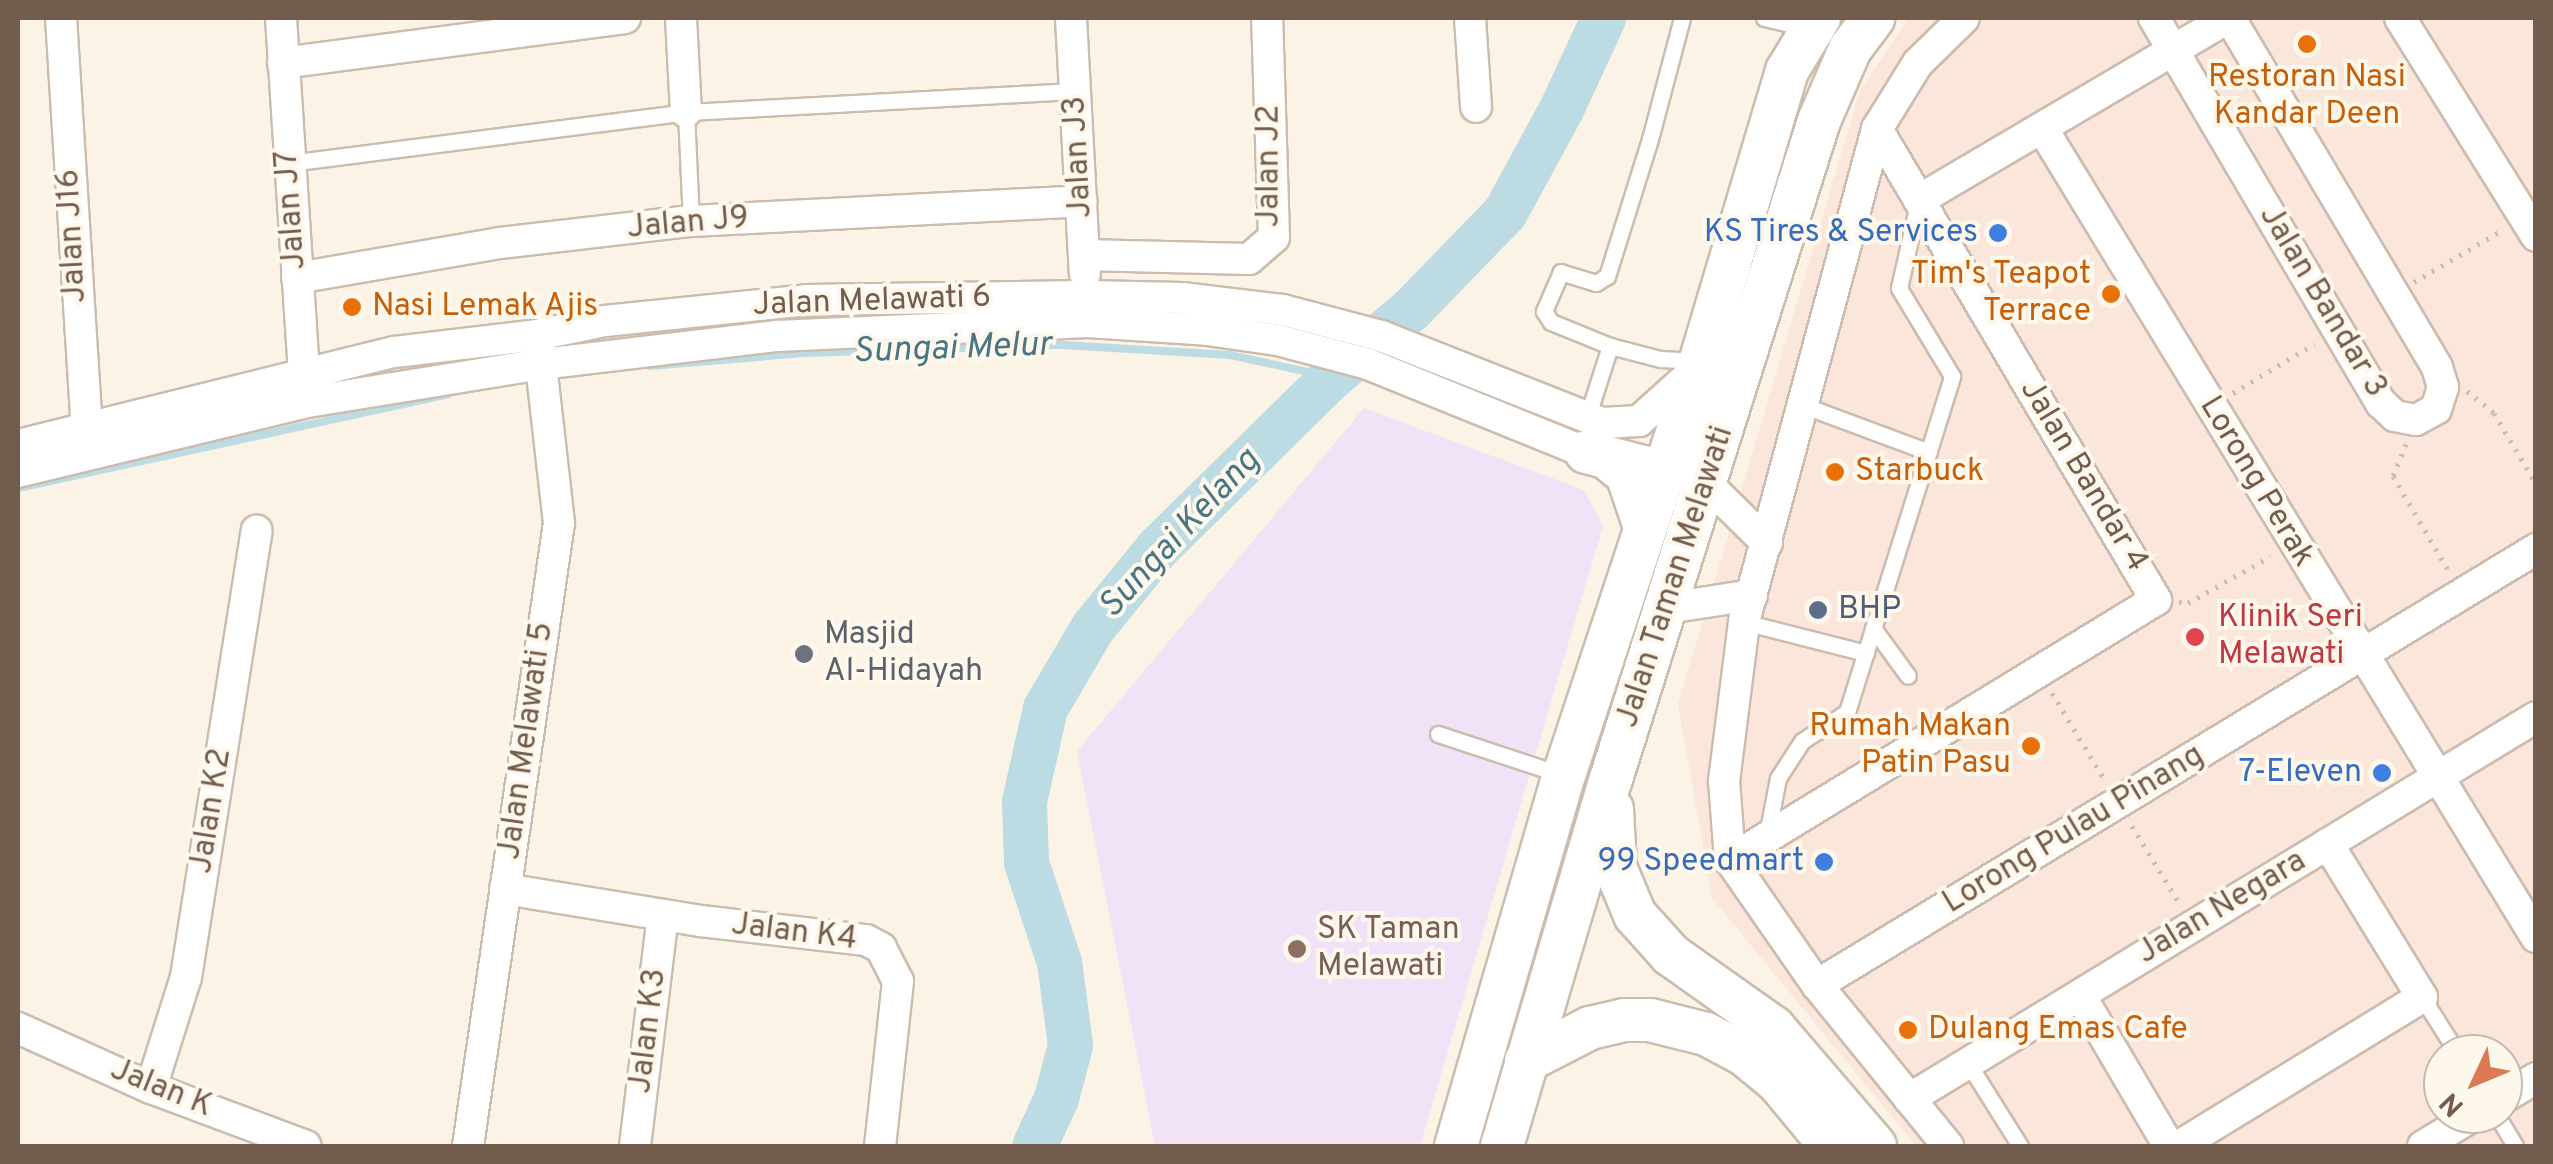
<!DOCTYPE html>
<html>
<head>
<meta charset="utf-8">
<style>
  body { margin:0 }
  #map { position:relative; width:2553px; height:1164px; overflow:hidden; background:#fbf4e6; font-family:Overpass,sans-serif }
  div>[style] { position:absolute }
  .commercial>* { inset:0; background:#fae6db }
  .education>* { inset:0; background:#f1e3f7 }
  .stream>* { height:8px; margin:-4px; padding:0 4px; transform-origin:4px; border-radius:4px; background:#bcdbe3 }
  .river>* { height:45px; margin:-22.5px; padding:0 22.5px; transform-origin:22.5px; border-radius:22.5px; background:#bcdbe3 }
  .path>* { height:5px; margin-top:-2.5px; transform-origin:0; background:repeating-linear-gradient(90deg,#d3b8a3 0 2.5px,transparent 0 10.5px) }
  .roads { filter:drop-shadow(2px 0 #ccbcad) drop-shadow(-2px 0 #ccbcad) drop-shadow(0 2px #ccbcad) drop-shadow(0 -2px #ccbcad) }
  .lane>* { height:15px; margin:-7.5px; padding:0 7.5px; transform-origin:7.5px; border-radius:7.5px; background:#fff }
  .street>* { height:30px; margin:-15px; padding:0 15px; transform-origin:15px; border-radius:15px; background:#fff }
  .secondary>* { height:42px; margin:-21px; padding:0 21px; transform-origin:21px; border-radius:21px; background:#fff }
  .dots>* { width:28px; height:28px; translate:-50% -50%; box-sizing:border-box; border:5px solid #fef8ec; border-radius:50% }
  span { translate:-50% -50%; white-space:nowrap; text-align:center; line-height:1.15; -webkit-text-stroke:8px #fef8ec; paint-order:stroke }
  .food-label { font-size:32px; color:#c56008 }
  .right { translate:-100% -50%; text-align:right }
  .left { translate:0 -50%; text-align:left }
  .street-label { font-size:32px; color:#725c4d }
  .shop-label { font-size:32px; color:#366cbe }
  .service-label { font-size:32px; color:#4e5e75 }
  .health-label { font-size:32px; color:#be3a42 }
  .worship-label { font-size:32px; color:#5b616d }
  .education-label { font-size:32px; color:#785e54 }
  .water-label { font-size:35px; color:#487684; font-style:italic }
  .frame { position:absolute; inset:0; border:20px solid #725c4d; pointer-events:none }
  .north { position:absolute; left:2423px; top:1034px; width:100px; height:100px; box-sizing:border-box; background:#fef8ec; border:2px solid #c6baac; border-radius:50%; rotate:226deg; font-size:28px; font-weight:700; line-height:40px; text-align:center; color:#725c4d }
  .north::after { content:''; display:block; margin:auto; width:35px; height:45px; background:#dc7a54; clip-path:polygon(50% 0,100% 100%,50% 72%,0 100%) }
</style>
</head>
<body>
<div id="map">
  <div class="commercial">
    <div style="clip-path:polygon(evenodd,1909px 18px,2535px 18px,2535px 1146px,1916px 1146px,1712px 898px,1678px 704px,1860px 90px,1909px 18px,2443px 1054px,2503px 1054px,2503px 1114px,2443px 1114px,2443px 1054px)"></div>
  </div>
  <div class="education">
    <div style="clip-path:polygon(1364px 408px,1584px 490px,1603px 526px,1420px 1146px,1155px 1146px,1077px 751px)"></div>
  </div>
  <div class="stream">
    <div style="left:650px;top:366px;width:155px;rotate:-4.8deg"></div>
    <div style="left:804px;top:353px;width:259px;rotate:-1.8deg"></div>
    <div style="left:1063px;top:345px;width:167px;rotate:3.4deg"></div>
    <div style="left:1230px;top:355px;width:103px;rotate:12.3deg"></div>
    <div style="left:18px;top:488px;width:440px;rotate:-12.3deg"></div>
  </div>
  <div class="river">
    <div style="left:1034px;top:1146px;width:53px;rotate:-65.4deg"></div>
    <div style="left:1056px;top:1098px;width:55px;rotate:-75.2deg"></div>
    <div style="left:1070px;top:1045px;width:84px;rotate:-97.5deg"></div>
    <div style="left:1059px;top:962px;width:105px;rotate:-108.3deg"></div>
    <div style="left:1026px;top:862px;width:61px;rotate:-91.9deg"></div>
    <div style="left:1024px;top:801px;width:95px;rotate:-77.3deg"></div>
    <div style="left:1045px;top:708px;width:93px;rotate:-59.6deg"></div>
    <div style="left:1092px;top:628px;width:103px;rotate:-50.9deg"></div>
    <div style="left:1157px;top:548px;width:244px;rotate:-44.5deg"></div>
    <div style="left:1331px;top:377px;width:105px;rotate:-40.4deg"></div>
    <div style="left:1411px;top:309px;width:135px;rotate:-45.9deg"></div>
    <div style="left:1505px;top:212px;width:117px;rotate:-61.5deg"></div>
    <div style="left:1561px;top:109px;width:100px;rotate:-65.2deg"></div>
  </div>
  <div class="path">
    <div style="left:2414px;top:282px;width:104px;rotate:-30.5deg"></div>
    <div style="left:2467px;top:391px;width:35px;rotate:39deg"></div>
    <div style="left:2494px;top:413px;width:82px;rotate:59.4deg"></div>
    <div style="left:2233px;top:393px;width:95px;rotate:-31.2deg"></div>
    <div style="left:2406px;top:444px;width:35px;rotate:112deg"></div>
    <div style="left:2393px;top:476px;width:109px;rotate:59.7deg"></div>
    <div style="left:2179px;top:602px;width:9px;rotate:6deg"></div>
    <div style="left:2188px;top:603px;width:95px;rotate:-29.5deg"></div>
    <div style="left:2052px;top:693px;width:104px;rotate:58.8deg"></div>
    <div style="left:2132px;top:826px;width:94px;rotate:58.5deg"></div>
  </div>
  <div class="roads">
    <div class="lane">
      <div style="left:1682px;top:18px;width:125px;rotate:104.8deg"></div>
      <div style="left:1650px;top:139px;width:144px;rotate:107.4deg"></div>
      <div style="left:1607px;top:276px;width:13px;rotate:148deg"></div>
      <div style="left:1596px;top:283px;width:37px;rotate:-163deg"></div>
      <div style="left:1561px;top:272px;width:43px;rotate:113.6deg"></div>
      <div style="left:1544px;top:311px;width:13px;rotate:58deg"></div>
      <div style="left:1551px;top:322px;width:64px;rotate:22.1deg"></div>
      <div style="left:1610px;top:346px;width:52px;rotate:14.6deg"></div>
      <div style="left:1660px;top:359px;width:35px;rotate:3deg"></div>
      <div style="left:1764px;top:18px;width:44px;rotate:13.1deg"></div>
      <div style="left:686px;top:112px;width:109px;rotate:87.4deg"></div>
      <div style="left:289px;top:163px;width:400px;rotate:-7.3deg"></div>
      <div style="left:686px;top:112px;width:390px;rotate:-3.1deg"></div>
      <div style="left:1805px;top:406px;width:132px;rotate:20.4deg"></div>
      <div style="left:1587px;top:418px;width:76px;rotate:-72.3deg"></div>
      <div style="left:1744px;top:622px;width:126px;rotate:14.3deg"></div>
      <div style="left:1873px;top:628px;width:59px;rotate:53.9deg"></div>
      <div style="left:1438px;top:734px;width:128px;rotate:18.2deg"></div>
      <div style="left:1767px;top:835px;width:58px;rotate:-79.1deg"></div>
      <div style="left:1778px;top:778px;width:44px;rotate:-57deg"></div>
      <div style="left:1802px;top:741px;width:54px;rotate:-32.8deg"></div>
      <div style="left:1847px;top:712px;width:352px;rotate:-72.6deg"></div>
      <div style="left:1952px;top:376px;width:103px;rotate:-121.1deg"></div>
      <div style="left:1899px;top:288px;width:86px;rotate:-77.3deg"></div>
      <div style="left:2422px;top:997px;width:67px;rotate:57.7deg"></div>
      <div style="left:1968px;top:1063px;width:98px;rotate:57.9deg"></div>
      <div style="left:2496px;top:1114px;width:37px;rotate:59deg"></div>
    </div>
    <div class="street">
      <div style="left:61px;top:18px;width:432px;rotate:86.4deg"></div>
      <div style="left:281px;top:18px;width:372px;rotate:86.3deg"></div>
      <div style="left:681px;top:18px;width:94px;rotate:87deg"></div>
      <div style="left:1071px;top:18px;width:256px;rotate:86.9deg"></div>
      <div style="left:1470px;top:18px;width:89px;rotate:86.1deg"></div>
      <div style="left:2154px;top:18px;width:447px;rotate:59.5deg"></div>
      <div style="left:2381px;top:403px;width:19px;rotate:43deg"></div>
      <div style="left:2395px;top:416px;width:21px;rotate:11deg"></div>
      <div style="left:2416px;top:420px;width:23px;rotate:-29deg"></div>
      <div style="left:2436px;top:409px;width:23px;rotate:-72deg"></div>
      <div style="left:2443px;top:387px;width:21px;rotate:-107deg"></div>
      <div style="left:2437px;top:367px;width:406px;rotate:-120.7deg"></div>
      <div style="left:2400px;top:18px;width:257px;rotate:58deg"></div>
      <div style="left:283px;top:63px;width:345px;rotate:-7.5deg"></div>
      <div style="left:2042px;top:128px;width:948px;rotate:58.59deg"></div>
      <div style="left:1919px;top:200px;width:359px;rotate:-30.5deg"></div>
      <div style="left:1084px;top:255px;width:165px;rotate:1.4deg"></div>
      <div style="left:1249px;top:259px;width:33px;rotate:-41deg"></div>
      <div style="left:1274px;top:237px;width:219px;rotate:-91.8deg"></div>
      <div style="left:297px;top:278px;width:206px;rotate:-9.8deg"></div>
      <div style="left:500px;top:243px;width:192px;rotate:-6.6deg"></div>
      <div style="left:691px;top:221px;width:391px;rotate:-2.9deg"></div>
      <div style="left:18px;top:445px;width:388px;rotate:-13.9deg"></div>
      <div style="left:395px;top:352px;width:143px;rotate:-6.8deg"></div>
      <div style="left:537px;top:335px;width:69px;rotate:-11.6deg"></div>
      <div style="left:605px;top:321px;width:203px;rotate:-5.9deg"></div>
      <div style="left:807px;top:300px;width:280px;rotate:-0.8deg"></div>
      <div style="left:1087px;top:296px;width:95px;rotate:1.2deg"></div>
      <div style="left:1182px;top:298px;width:102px;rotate:6.8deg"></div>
      <div style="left:1283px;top:310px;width:101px;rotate:14.9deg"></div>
      <div style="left:1381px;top:336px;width:238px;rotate:21.5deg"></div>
      <div style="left:1602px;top:423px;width:37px;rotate:-3deg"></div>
      <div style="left:1639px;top:421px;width:70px;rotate:-42.1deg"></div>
      <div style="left:18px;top:472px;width:297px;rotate:-13.6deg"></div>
      <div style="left:307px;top:402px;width:237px;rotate:-9.2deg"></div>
      <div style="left:541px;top:364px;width:238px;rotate:-6.8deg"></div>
      <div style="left:777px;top:336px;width:311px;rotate:-2.6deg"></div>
      <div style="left:1088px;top:322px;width:119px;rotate:3.8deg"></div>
      <div style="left:1207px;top:330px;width:72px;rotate:8deg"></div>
      <div style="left:1278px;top:340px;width:93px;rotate:14.9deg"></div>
      <div style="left:1368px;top:364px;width:245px;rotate:22.1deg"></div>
      <div style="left:1595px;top:456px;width:35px;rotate:39deg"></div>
      <div style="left:1622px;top:478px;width:62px;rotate:71.3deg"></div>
      <div style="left:1705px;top:482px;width:87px;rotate:44.5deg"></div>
      <div style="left:1668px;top:608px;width:85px;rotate:-8.8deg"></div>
      <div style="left:1730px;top:860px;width:499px;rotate:-31.4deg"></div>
      <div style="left:2156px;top:600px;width:547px;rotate:-120.64deg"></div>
      <div style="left:505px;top:889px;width:199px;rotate:9.3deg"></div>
      <div style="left:701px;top:921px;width:166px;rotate:6.6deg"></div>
      <div style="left:866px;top:940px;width:17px;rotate:28deg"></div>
      <div style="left:881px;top:948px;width:37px;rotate:63deg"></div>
      <div style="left:898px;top:981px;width:166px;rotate:96.2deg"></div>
      <div style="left:1817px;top:985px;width:841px;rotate:-31.23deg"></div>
      <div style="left:2080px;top:995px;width:175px;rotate:59.5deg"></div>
      <div style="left:18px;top:1028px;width:146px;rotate:24.3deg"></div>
      <div style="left:151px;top:1088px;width:165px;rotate:20.5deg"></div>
      <div style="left:151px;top:1088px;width:116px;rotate:-72.5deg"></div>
      <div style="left:186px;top:977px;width:452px;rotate:-81deg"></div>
      <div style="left:2503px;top:1098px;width:39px;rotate:-31deg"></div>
      <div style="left:1909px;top:1099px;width:734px;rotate:-31.35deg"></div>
      <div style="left:468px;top:1146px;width:630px;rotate:-81.69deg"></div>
      <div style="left:559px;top:523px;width:177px;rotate:-96.5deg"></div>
      <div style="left:635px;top:1146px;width:232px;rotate:-83.1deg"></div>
      <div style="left:1948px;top:1146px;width:208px;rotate:-129.1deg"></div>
      <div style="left:1817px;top:985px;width:152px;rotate:-124.8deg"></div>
      <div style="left:1730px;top:860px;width:79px;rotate:-94.3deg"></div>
      <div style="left:1724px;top:781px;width:160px;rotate:-82.8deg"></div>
      <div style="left:1744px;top:622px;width:511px;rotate:-74.9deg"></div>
      <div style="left:1877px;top:129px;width:78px;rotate:-58.2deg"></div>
      <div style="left:1918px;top:63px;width:64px;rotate:-44.4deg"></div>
      <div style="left:2179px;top:1146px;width:285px;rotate:-31.5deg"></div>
      <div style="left:2422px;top:997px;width:180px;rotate:-121.6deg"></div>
      <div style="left:2423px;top:1146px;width:62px;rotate:-31.1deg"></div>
    </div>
    <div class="secondary">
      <div style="left:1586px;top:452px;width:63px;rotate:14.7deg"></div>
      <div style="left:1647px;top:468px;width:41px;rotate:-5.6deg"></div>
      <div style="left:1612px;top:809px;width:58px;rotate:87deg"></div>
      <div style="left:1615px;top:867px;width:52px;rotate:67.4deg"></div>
      <div style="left:1635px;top:915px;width:54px;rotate:48deg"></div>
      <div style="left:1671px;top:955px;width:126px;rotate:35.3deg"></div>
      <div style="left:1774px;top:1028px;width:155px;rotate:49.4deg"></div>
      <div style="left:1526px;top:1061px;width:72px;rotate:-27.3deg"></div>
      <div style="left:1590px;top:1028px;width:35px;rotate:-13deg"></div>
      <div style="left:1624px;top:1020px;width:26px"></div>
      <div style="left:1650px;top:1020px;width:58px;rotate:14deg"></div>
      <div style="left:1706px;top:1034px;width:43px;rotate:27.8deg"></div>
      <div style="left:1744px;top:1054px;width:44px;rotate:39.5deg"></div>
      <div style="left:1778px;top:1082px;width:83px;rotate:50.4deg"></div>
      <div style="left:1456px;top:1146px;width:386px;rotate:-73.8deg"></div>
      <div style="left:1564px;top:775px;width:431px;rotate:-71.7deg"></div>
      <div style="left:1699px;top:366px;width:308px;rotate:-73.4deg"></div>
      <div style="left:1787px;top:71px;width:62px;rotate:-58.9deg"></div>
      <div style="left:1502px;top:1146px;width:383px;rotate:-73.5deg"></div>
      <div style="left:1611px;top:779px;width:690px;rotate:-72.46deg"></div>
      <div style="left:1819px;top:121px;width:78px;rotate:-66.7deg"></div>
      <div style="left:1850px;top:49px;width:39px;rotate:-53deg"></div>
    </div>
  </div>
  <div class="dots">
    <div style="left:2307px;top:44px;background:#e8710a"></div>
    <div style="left:1998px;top:233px;background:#3f7fe0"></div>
    <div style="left:2111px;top:294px;background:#e8710a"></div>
    <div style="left:352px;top:307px;background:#e8710a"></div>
    <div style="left:1835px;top:472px;background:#e8710a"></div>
    <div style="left:1818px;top:610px;background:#5c6f8a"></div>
    <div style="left:2195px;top:637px;background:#e0444e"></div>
    <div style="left:804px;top:654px;background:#6b7280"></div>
    <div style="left:2031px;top:746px;background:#e8710a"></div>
    <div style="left:2382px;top:773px;background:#3f7fe0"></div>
    <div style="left:1824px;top:862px;background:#3f7fe0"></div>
    <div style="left:1297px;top:949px;background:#8d6e63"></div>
    <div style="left:1908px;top:1030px;background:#e8710a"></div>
  </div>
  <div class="food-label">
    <span style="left:2307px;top:97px">Restoran Nasi<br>Kandar Deen</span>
    <span class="right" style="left:2091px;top:294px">Tim's Teapot<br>Terrace</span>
    <span class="left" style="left:372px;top:307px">Nasi Lemak Ajis</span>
    <span class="left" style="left:1855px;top:472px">Starbuck</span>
    <span class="right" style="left:2011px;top:746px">Rumah Makan<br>Patin Pasu</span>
    <span class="left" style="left:1928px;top:1030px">Dulang Emas Cafe</span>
  </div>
  <div class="street-label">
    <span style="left:1079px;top:157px;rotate:-93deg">Jalan J3</span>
    <span style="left:1270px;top:166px;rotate:-90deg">Jalan J2</span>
    <span style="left:292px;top:210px;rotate:-94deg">Jalan J7</span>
    <span style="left:688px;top:224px;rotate:-5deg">Jalan J9</span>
    <span style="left:73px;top:236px;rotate:-93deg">Jalan J16</span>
    <span style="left:872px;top:302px;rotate:-2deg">Jalan Melawati 6</span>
    <span style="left:2322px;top:302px;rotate:59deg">Jalan Bandar 3</span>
    <span style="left:2083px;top:476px;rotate:59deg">Jalan Bandar 4</span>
    <span style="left:2256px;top:482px;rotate:59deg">Lorong Perak</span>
    <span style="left:1676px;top:577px;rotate:-72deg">Jalan Taman Melawati</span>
    <span style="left:527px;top:741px;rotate:-82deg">Jalan Melawati 5</span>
    <span style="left:212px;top:811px;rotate:-81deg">Jalan K2</span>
    <span style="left:2074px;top:830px;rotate:-31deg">Lorong Pulau Pinang</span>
    <span style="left:2222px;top:908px;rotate:-31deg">Jalan Negara</span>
    <span style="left:794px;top:933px;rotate:7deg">Jalan K4</span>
    <span style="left:649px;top:1031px;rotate:-83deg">Jalan K3</span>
    <span style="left:161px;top:1089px;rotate:22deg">Jalan K</span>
  </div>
  <div class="shop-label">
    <span class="right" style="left:1978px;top:233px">KS Tires &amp; Services</span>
    <span class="right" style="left:2362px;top:773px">7-Eleven</span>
    <span class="right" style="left:1804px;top:862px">99 Speedmart</span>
  </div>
  <div class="service-label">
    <span class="left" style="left:1838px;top:610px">BHP</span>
  </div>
  <div class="health-label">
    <span class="left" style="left:2218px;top:637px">Klinik Seri<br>Melawati</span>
  </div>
  <div class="worship-label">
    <span class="left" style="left:824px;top:654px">Masjid<br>Al-Hidayah</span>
  </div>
  <div class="education-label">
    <span class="left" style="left:1317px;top:949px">SK Taman<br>Melawati</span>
  </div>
  <div class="water-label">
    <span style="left:952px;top:349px;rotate:-2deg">Sungai Melur</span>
    <span style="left:1180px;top:534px;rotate:-47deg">Sungai Kelang</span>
  </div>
  <div class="frame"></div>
  <div class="north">N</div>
</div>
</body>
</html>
